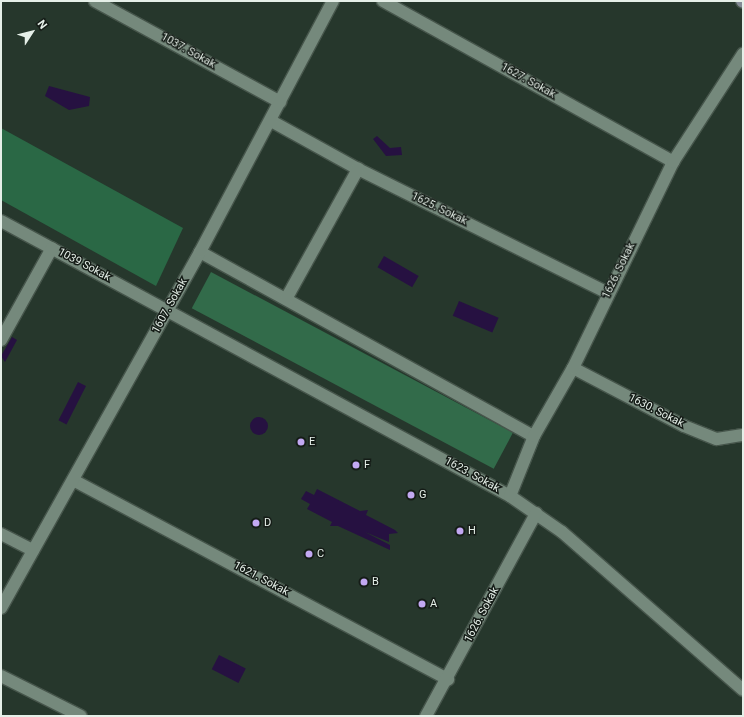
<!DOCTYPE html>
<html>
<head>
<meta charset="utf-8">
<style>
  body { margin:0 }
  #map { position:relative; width:744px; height:717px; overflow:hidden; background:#26372c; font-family:Roboto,sans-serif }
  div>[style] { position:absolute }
  .green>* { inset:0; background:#326b4a; transform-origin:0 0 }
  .forest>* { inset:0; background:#2a6845 }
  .water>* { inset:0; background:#261141; transform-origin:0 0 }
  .round { border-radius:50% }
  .roads { filter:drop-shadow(1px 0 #46554b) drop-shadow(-1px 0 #46554b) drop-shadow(0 1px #46554b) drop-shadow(0 -1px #46554b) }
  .street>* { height:12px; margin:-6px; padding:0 6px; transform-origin:6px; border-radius:6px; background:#75897c }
  .secondary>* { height:12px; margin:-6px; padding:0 6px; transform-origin:6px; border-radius:6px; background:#838a95 }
  .dots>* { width:11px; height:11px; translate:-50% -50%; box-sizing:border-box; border:2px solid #151c17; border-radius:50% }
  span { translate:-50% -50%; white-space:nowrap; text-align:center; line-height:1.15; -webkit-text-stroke:3px #151c17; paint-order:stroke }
  .street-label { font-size:11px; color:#e5efe8 }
  .poi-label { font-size:11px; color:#e5efe8 }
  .left { translate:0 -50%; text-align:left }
  .frame { position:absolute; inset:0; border:2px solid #e5efe8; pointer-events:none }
  .north { position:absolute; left:12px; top:12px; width:40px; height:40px; -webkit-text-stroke:3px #151c17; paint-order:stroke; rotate:54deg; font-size:11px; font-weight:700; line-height:16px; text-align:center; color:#e5efe8 }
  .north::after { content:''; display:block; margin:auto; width:14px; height:18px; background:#e5efe8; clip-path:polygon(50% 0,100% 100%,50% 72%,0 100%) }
</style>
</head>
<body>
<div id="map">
  <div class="green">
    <div style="left:211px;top:272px;width:342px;height:41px;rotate:28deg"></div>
  </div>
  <div class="forest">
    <div style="clip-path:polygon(1px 128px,183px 228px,156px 286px,1px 200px)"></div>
  </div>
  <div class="water">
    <div style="clip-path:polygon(49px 86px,90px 97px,89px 106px,69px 110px,45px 96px)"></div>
    <div style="clip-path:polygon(377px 136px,390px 148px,401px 147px,402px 155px,386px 156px,373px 139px)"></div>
    <div style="left:384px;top:256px;width:40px;height:13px;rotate:30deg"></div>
    <div style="left:459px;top:301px;width:43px;height:16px;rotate:23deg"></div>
    <div style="clip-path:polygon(12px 337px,17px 340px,5px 362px,1px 356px)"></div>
    <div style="left:78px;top:382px;width:9px;height:43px;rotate:27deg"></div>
    <div class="round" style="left:250px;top:417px;width:18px;height:18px"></div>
    <div style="clip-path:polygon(317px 489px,360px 511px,368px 510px,366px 515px,395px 530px,398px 533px,389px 534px,389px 542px,365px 532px,390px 545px,390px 550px,338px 526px,330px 526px,332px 522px,307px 509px,310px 504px,301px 499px,306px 491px,314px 495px)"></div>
    <div style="left:219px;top:655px;width:30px;height:16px;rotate:27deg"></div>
  </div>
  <div class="roads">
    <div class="street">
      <div style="left:95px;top:1px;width:211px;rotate:28.6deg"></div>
      <div style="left:383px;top:1px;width:332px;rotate:29deg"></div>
      <div style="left:271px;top:121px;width:99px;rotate:28.9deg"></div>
      <div style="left:358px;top:169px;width:279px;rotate:26.4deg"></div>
      <div style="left:1px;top:221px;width:579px;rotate:28.38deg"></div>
      <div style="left:510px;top:496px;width:63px;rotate:34.7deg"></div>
      <div style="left:562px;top:532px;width:240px;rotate:41.1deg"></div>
      <div style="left:200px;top:252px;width:381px;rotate:28.9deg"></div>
      <div style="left:286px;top:299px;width:149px;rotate:-61deg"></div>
      <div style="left:1px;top:340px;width:105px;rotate:-61deg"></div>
      <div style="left:573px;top:368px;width:125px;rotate:27.6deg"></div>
      <div style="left:684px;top:426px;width:35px;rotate:22deg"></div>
      <div style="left:717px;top:439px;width:26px;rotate:-9deg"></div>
      <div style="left:73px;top:480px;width:425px;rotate:28deg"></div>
      <div style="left:510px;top:496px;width:65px;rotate:-68.2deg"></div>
      <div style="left:534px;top:436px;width:78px;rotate:-60.2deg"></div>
      <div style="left:573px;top:368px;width:229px;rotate:-64.1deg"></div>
      <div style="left:673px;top:162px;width:129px;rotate:-57.1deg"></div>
      <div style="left:1px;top:534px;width:36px;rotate:27deg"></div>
      <div style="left:1px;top:608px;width:408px;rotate:-60.8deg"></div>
      <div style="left:200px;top:252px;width:284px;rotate:-62.1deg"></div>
      <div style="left:1px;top:676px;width:89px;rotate:26.6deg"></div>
      <div style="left:426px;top:716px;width:231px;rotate:-61.5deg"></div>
    </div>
    <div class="secondary">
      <div style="left:742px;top:1px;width:1px;rotate:45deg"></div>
    </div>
  </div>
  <div class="dots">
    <div style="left:301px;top:442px;background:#c2a8f2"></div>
    <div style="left:356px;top:465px;background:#c2a8f2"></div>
    <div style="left:411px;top:495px;background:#c2a8f2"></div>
    <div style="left:256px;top:523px;background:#c2a8f2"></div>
    <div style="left:460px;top:531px;background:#c2a8f2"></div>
    <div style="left:309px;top:554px;background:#c2a8f2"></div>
    <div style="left:364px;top:582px;background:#c2a8f2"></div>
    <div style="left:422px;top:604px;background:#c2a8f2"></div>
  </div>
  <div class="street-label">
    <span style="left:188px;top:51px;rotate:29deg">1037. Sokak</span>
    <span style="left:528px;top:81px;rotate:29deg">1627. Sokak</span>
    <span style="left:439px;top:209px;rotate:26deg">1625. Sokak</span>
    <span style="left:84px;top:265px;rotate:28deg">1039 Sokak</span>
    <span style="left:619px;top:271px;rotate:-64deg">1626. Sokak</span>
    <span style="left:170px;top:306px;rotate:-61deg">1607. Sokak</span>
    <span style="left:656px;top:411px;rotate:27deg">1630. Sokak</span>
    <span style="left:472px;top:475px;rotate:29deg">1623. Sokak</span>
    <span style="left:261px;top:579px;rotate:28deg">1621. Sokak</span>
    <span style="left:482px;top:615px;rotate:-62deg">1626. Sokak</span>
  </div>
  <div class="poi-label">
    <span class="left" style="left:309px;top:442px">E</span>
    <span class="left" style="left:364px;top:465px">F</span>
    <span class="left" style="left:419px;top:495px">G</span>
    <span class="left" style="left:264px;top:523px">D</span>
    <span class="left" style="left:468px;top:531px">H</span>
    <span class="left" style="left:317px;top:554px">C</span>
    <span class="left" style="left:372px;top:582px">B</span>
    <span class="left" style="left:430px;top:604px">A</span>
  </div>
  <div class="frame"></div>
  <div class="north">N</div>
</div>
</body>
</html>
